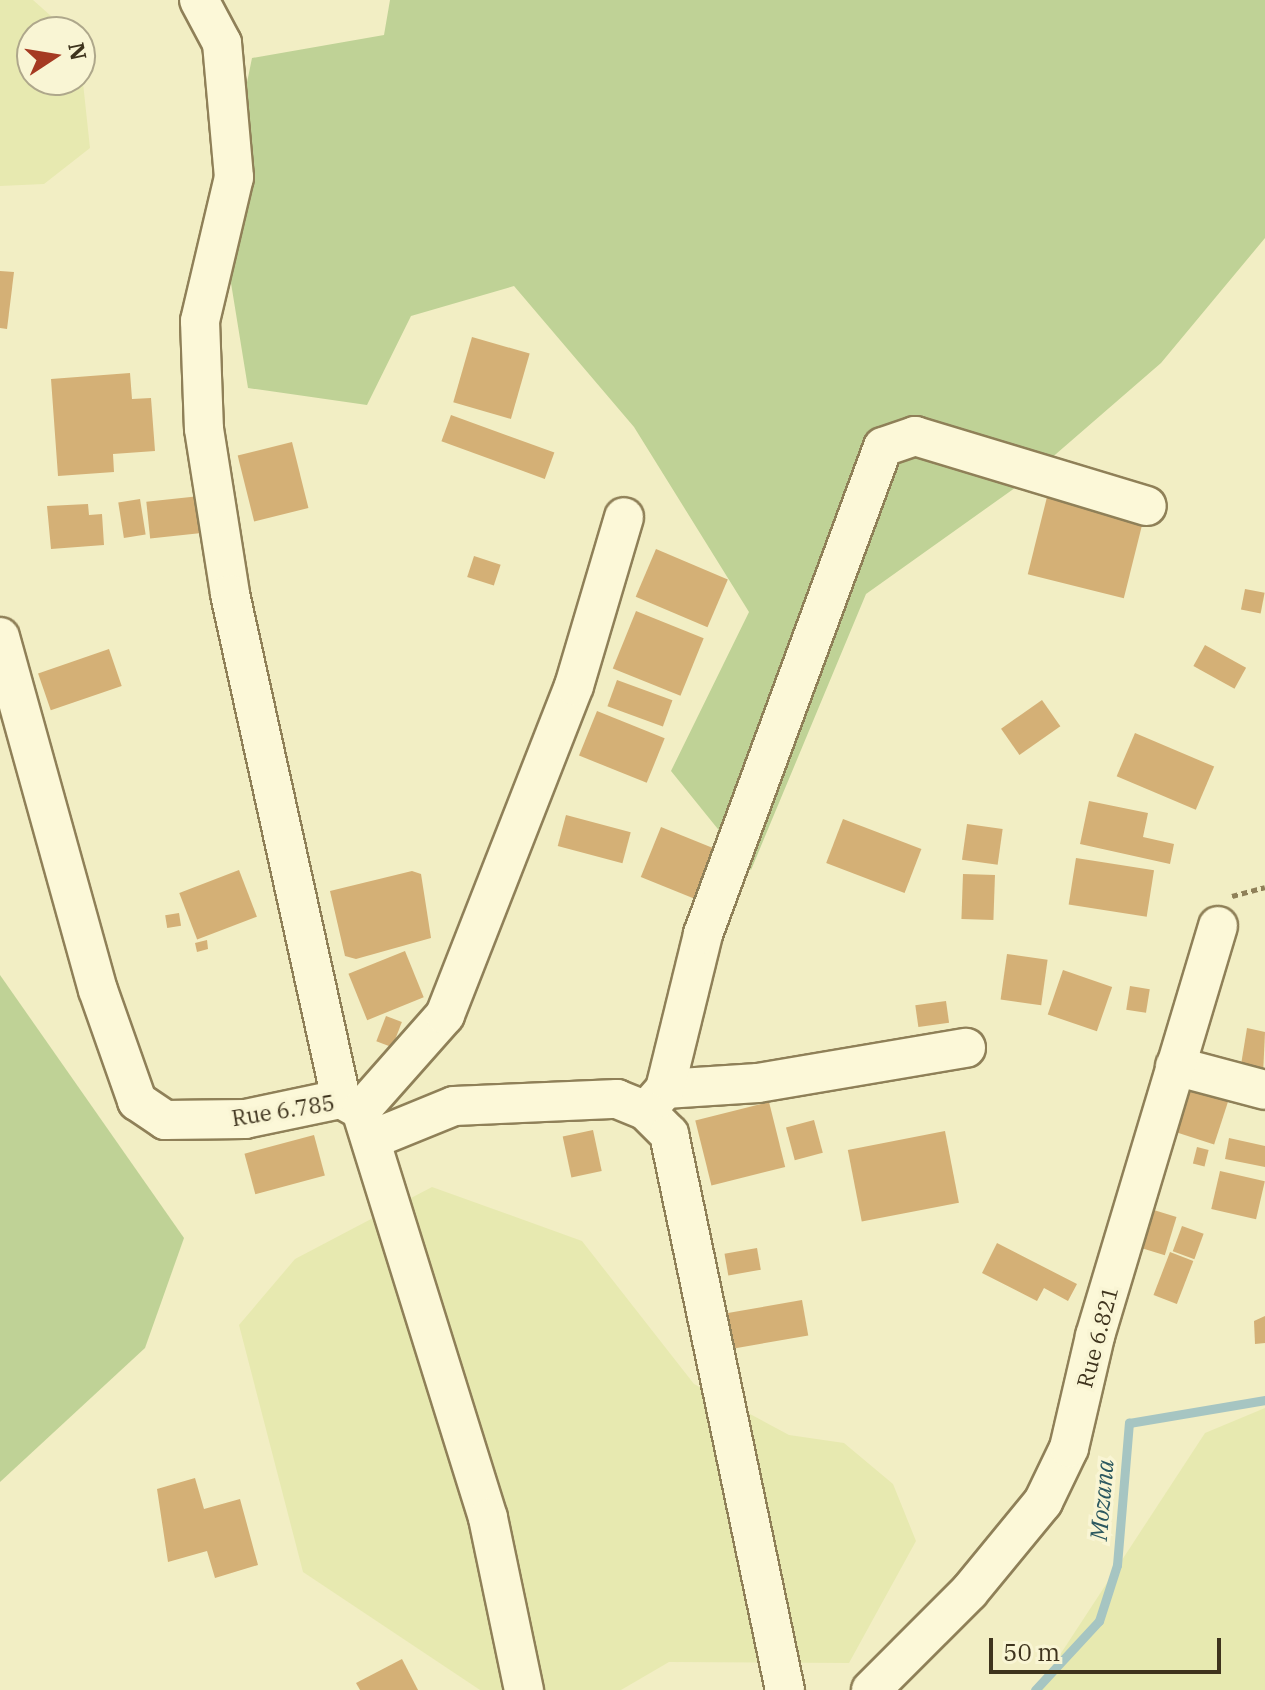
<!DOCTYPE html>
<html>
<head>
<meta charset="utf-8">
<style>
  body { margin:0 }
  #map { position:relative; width:1265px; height:1690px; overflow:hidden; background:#f2eec4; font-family:"IBM Plex Serif",serif }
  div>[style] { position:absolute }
  .farmland>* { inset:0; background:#e7e9b0 }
  .green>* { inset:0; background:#bfd296 }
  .stream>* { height:9px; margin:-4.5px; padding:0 4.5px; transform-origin:4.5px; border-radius:4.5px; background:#a6c5c2 }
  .building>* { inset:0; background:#d4b076; transform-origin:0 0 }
  .path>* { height:5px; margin-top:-2.5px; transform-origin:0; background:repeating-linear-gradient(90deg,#8f8058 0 6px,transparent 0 10px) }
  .roads { filter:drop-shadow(2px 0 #8f8058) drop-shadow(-2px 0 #8f8058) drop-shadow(0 2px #8f8058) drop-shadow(0 -2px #8f8058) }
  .minor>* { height:38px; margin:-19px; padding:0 19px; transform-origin:19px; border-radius:19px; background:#fcf8d8 }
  span { translate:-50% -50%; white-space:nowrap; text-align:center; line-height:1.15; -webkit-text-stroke:7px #f9f5d4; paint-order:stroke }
  .street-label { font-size:22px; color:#3e331d }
  .water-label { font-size:24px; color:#2b585f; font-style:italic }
  .north { position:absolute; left:16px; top:16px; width:80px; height:80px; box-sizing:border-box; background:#f9f5d4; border:2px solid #aea78b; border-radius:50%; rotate:78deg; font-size:22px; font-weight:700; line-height:32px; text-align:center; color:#3e331d }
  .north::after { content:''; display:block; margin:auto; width:28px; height:36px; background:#a53a22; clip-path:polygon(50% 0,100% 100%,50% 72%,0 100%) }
  .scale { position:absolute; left:989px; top:1638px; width:232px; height:36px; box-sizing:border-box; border:4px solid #3e331d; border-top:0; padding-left:10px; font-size:24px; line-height:28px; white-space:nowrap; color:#3e331d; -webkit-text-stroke:6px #f9f5d4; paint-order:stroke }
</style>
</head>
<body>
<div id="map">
  <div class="farmland">
    <div style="clip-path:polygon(0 0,33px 0,69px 32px,32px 32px,32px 80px,80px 80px,80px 55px,90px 148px,44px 184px,0 186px)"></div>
    <div style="clip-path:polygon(432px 1187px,582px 1241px,694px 1384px,789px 1435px,844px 1443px,893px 1484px,916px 1541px,849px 1663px,669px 1662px,621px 1690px,480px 1690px,303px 1572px,239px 1325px,295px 1259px)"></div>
    <div style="clip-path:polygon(1265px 1408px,1265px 1690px,1037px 1690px,1205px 1433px)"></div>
  </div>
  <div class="green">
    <div style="clip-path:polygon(390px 0,1265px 0,1265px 238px,1161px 363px,1026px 480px,866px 594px,751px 870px,671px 771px,749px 612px,634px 427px,514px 286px,411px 316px,367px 405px,248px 388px,220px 215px,252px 58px,384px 35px)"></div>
    <div style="clip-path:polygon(0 975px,184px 1238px,145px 1348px,0 1482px)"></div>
  </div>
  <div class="stream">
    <div style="left:1035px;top:1690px;width:94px;rotate:-47.2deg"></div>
    <div style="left:1099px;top:1621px;width:59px;rotate:-72.2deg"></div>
    <div style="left:1117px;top:1565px;width:143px;rotate:-85.2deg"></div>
    <div style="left:1129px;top:1423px;width:138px;rotate:-9.6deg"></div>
  </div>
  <div class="building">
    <div style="clip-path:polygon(0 271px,14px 272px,7px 329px,0 328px)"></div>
    <div style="left:472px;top:337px;width:60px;height:68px;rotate:16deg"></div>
    <div style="clip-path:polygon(130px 373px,132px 399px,151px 398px,155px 451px,113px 454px,114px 472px,58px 476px,51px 379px)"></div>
    <div style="left:451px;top:415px;width:110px;height:28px;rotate:20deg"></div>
    <div style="left:292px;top:442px;width:68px;height:56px;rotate:76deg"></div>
    <div style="left:1050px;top:485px;width:99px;height:92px;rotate:14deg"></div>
    <div style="left:200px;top:496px;width:37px;height:54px;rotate:84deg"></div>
    <div style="left:140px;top:499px;width:36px;height:22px;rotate:81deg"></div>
    <div style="clip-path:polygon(88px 504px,89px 515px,102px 514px,104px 545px,51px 549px,47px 506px)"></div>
    <div style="left:656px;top:549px;width:78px;height:52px;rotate:23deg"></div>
    <div style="left:474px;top:556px;width:28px;height:22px;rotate:18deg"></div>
    <div style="left:1245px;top:589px;width:20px;height:21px;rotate:11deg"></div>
    <div style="left:636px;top:611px;width:73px;height:62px;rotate:22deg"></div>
    <div style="left:1205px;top:645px;width:47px;height:24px;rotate:29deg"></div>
    <div style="left:109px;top:649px;width:39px;height:75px;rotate:71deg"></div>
    <div style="left:617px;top:680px;width:59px;height:28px;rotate:20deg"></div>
    <div style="left:1042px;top:700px;width:32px;height:50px;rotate:55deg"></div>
    <div style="left:597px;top:711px;width:73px;height:48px;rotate:22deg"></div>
    <div style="left:1135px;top:733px;width:86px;height:47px;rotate:23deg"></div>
    <div style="clip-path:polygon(1089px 801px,1148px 813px,1143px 837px,1174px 844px,1170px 864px,1080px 844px)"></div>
    <div style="left:566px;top:815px;width:67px;height:32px;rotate:15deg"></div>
    <div style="left:843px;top:819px;width:84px;height:47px;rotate:21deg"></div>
    <div style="left:967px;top:824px;width:36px;height:36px;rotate:8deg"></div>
    <div style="left:661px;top:827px;width:64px;height:54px;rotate:22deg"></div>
    <div style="left:1076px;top:858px;width:79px;height:47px;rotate:9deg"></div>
    <div style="left:239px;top:870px;width:50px;height:64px;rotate:69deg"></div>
    <div style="clip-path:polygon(412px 871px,421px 874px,431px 938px,356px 959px,345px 956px,330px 891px)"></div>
    <div style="left:963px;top:874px;width:32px;height:45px;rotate:2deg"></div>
    <div style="left:179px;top:913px;width:13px;height:14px;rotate:81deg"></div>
    <div style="clip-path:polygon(207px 940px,208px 949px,197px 952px,195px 943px)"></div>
    <div style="left:405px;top:951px;width:50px;height:61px;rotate:68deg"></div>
    <div style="left:1007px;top:954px;width:41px;height:46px;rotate:8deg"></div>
    <div style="left:1063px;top:970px;width:52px;height:47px;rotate:19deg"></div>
    <div style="left:1130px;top:986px;width:20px;height:24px;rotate:9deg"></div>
    <div style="left:946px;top:1001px;width:22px;height:31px;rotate:82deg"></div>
    <div style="left:386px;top:1016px;width:17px;height:27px;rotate:21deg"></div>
    <div style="clip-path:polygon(1247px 1028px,1265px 1032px,1263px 1075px,1240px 1071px)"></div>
    <div style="left:1183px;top:1085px;width:48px;height:47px;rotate:18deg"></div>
    <div style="left:769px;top:1102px;width:67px;height:76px;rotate:76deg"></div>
    <div style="left:814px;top:1120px;width:34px;height:29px;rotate:75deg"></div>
    <div style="left:593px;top:1130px;width:42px;height:31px;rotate:78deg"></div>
    <div style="left:945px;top:1131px;width:73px;height:99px;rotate:79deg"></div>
    <div style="left:314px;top:1135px;width:42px;height:72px;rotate:75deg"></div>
    <div style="clip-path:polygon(1229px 1138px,1265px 1146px,1265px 1167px,1225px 1159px)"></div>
    <div style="left:1197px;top:1147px;width:12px;height:17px;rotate:14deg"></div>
    <div style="left:1220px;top:1171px;width:46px;height:39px;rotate:13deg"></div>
    <div style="left:1144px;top:1207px;width:34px;height:40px;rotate:17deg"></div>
    <div style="left:1182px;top:1226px;width:23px;height:27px;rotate:20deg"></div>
    <div style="clip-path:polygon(997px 1243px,1077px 1284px,1068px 1301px,1044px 1288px,1037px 1301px,982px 1273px)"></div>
    <div style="left:757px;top:1248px;width:22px;height:33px;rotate:80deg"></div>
    <div style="left:1170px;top:1252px;width:25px;height:46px;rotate:21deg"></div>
    <div style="left:802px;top:1300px;width:36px;height:87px;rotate:80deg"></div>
    <div style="clip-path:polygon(1265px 1316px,1265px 1343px,1255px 1344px,1254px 1321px)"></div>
    <div style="clip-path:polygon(195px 1478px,204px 1509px,240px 1499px,258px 1565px,215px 1578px,207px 1551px,168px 1562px,157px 1489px)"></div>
    <div style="clip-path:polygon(402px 1659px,418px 1690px,360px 1690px,356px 1683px)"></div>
  </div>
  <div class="path">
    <div style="left:1232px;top:896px;width:34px;rotate:-15deg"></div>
  </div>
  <div class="roads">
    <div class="minor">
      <div style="left:199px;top:0;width:49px;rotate:61.9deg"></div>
      <div style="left:222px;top:43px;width:135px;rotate:84.9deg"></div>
      <div style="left:234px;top:177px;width:148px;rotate:103.3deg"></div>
      <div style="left:200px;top:321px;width:108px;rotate:87.9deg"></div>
      <div style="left:204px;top:429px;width:167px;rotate:81deg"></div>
      <div style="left:230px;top:594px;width:517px;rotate:77.6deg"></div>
      <div style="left:0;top:637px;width:366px;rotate:74.5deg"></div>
      <div style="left:98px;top:990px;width:118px;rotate:70.6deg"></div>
      <div style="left:137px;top:1101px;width:34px;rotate:34deg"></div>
      <div style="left:165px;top:1120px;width:80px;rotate:-0.7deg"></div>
      <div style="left:245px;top:1119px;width:98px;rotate:-11.8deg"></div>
      <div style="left:341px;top:1099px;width:23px;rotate:29deg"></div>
      <div style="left:361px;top:1110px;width:427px;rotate:72.7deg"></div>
      <div style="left:488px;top:1518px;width:176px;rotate:78.2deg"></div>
      <div style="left:1175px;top:1066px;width:93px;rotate:14.9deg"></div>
      <div style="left:665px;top:1089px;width:93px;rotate:-3.7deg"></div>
      <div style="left:758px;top:1083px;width:211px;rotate:-9.6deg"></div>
      <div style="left:361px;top:1110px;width:127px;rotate:-48.5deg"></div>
      <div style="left:445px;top:1015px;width:353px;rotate:-68.6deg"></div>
      <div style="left:574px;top:686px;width:176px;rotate:-73.5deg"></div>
      <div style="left:646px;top:1111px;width:29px;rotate:-49deg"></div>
      <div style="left:665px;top:1089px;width:160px;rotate:-76.2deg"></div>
      <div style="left:703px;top:934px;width:519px;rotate:-69.72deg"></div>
      <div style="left:883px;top:447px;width:34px;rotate:-19deg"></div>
      <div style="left:915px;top:436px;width:242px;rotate:16.8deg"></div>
      <div style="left:373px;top:1139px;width:87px;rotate:-22.2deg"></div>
      <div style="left:454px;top:1106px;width:163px;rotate:-2.5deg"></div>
      <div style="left:617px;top:1099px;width:31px;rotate:22deg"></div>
      <div style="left:646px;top:1111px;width:33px;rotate:45deg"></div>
      <div style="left:669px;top:1134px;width:568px;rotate:78.22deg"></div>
      <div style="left:871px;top:1690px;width:139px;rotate:-45deg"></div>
      <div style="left:969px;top:1592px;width:117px;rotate:-50.6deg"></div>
      <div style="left:1043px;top:1502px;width:60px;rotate:-64.3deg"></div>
      <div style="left:1069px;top:1448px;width:115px;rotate:-76.9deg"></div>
      <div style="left:1095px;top:1336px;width:428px;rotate:-73.3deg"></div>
    </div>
  </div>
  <div class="street-label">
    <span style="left:283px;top:1110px;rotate:-9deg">Rue 6.785</span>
    <span style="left:1097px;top:1337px;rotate:-75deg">Rue 6.821</span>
  </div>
  <div class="water-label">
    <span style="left:1102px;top:1500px;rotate:-85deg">Mozana</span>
  </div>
  <div class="north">N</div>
  <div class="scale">50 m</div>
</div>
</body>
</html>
